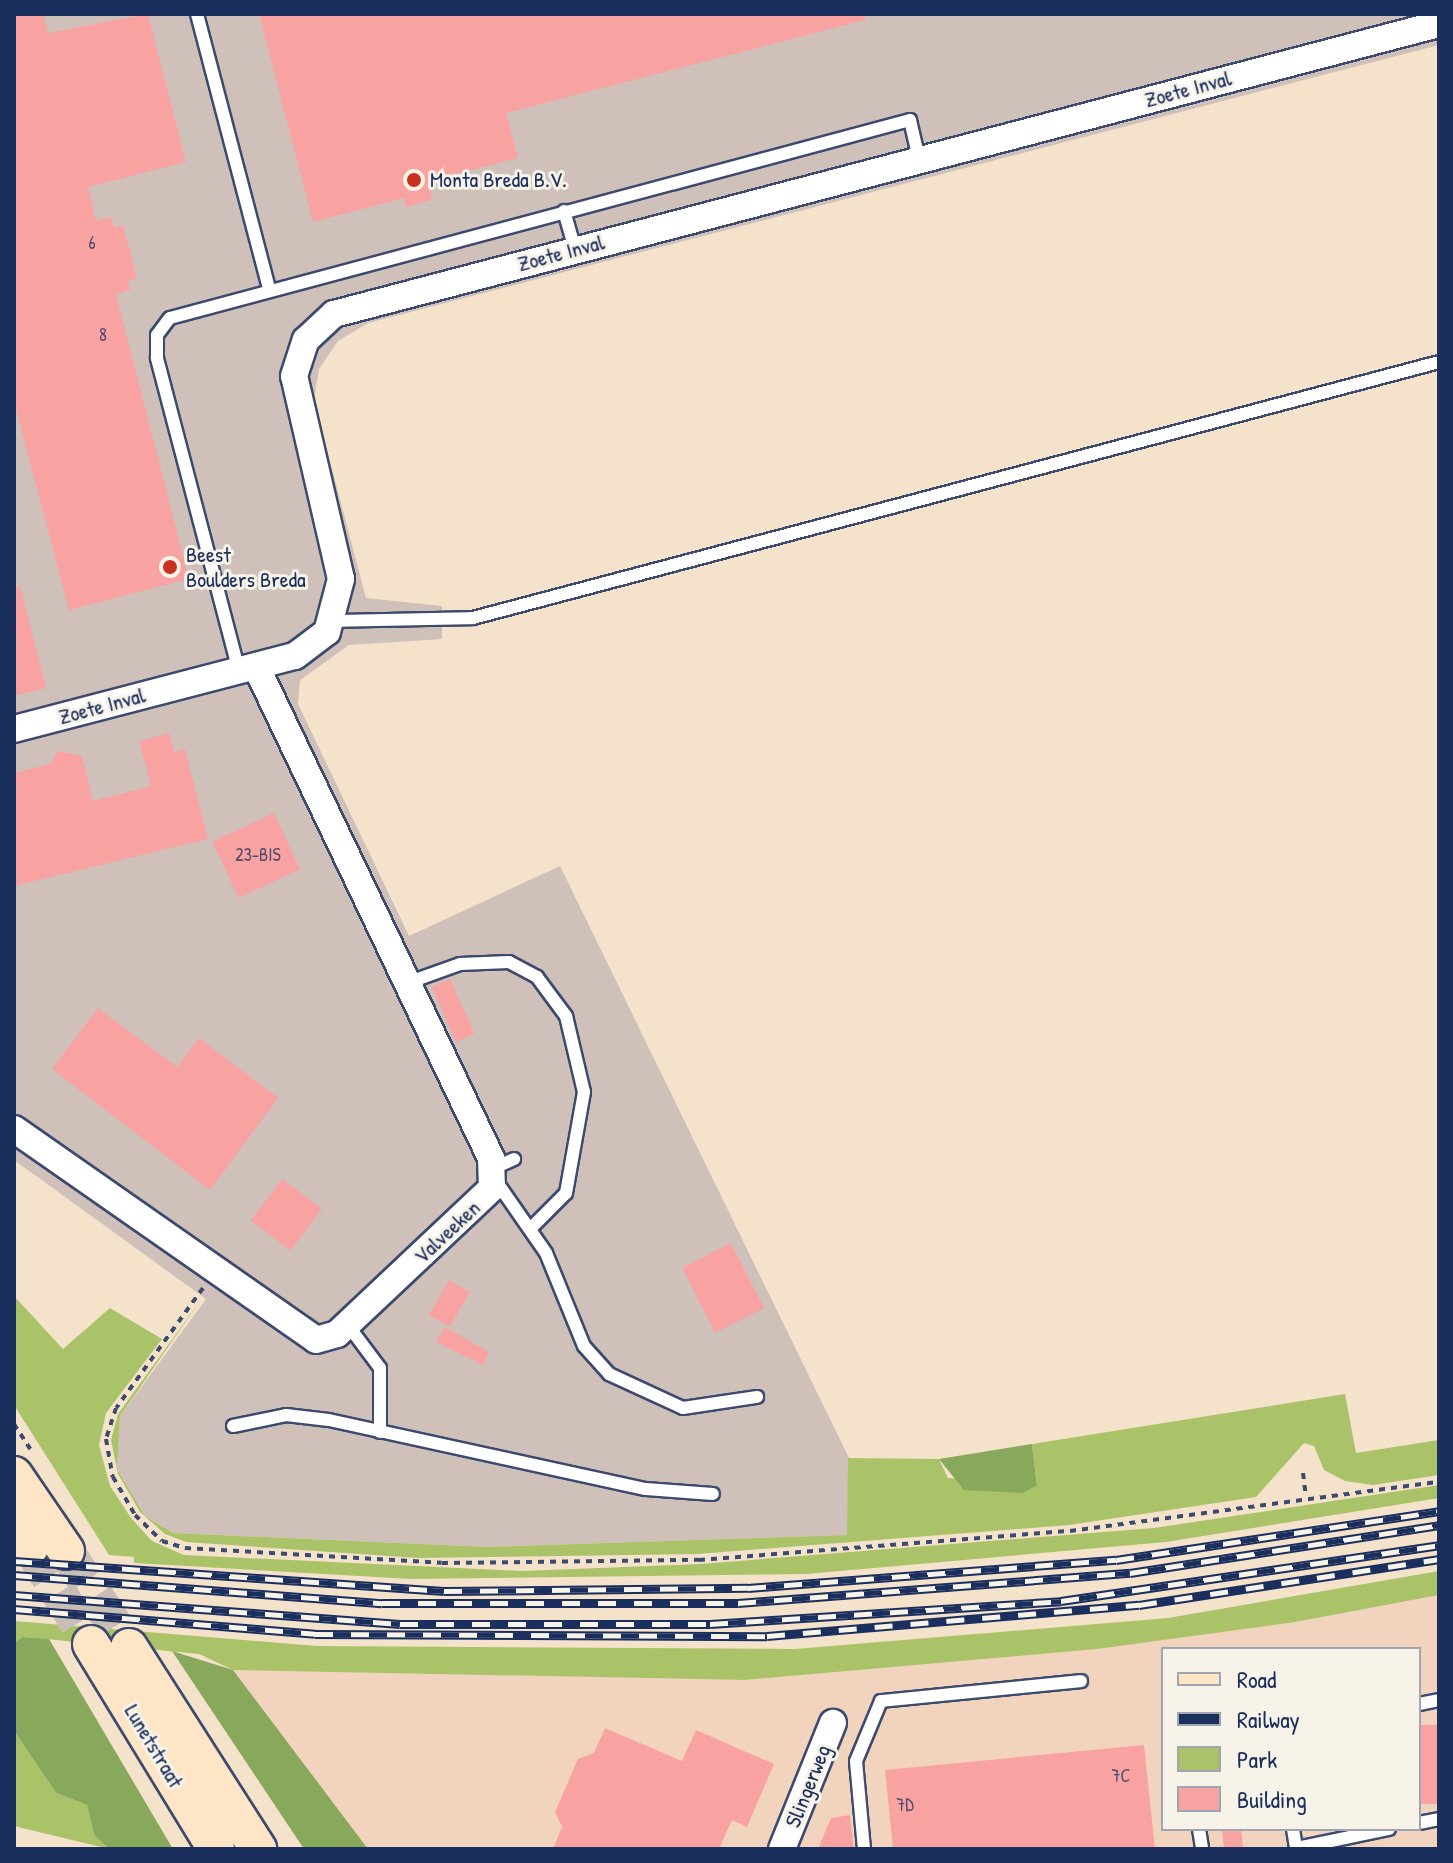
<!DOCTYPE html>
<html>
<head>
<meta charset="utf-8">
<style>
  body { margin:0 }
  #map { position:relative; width:1453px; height:1863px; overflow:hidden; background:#f5e2cb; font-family:"Patrick Hand",sans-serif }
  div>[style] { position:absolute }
  .built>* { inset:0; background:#f2d4be }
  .industrial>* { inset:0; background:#cfc0ba }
  .green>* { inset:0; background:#abc368 }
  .forest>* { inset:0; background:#88a95c }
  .building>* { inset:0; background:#f8a3a1; transform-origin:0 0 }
  .secondary-tunnel>* { height:36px; margin-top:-18px; transform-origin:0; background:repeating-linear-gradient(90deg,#c9beb5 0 36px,transparent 0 54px) }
  .path>* { height:4px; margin-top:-2px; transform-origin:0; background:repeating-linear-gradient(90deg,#3c4a6e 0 6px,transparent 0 12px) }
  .roads { filter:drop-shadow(2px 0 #3c4a6e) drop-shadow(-2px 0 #3c4a6e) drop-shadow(0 2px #3c4a6e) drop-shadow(0 -2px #3c4a6e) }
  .lane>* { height:12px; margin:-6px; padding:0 6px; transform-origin:6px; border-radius:6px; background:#fff }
  .street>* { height:26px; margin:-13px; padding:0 13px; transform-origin:13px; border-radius:13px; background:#fff }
  .secondary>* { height:36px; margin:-18px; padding:0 18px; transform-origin:18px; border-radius:18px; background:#fde5c5 }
  .rail>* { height:9px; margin-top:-4.5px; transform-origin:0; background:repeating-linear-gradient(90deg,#f7f3e8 0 18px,#1b2f5e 0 36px); box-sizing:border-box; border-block:2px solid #1b2f5e }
  .dots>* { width:22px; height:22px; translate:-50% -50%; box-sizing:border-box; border:4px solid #f7f3e8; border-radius:50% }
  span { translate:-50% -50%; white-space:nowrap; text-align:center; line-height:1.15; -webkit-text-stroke:6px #f7f3e8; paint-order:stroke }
  .number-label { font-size:18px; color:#524c6f }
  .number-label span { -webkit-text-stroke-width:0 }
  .street-label { font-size:22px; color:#1b2f5e }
  .poi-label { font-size:22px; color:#1b2f5e }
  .left { translate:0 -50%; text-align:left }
  .frame { position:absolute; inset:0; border:16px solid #1b2f5e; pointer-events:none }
  .legend { position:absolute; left:1161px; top:1647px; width:260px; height:184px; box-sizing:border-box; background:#f7f3e8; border:2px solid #9fa5b1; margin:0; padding:10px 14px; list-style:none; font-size:24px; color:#1b2f5e }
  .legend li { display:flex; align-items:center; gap:16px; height:40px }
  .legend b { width:40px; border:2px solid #9fa5b1 }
</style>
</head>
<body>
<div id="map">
  <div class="built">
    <div style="clip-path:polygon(evenodd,1439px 1595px,1439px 1849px,368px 1849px,233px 1670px,745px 1680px,1097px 1649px,1439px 1595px,1163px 1649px,1419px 1649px,1419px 1829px,1163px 1829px,1163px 1649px)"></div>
  </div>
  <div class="industrial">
    <div style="clip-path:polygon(14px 14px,1439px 14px,1439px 45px,368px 323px,338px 341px,319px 369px,314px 401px,366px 598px,442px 606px,442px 639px,349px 645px,300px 680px,298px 704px,409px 936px,560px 866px,849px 1458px,848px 1535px,488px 1547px,173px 1533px,145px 1516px,117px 1469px,120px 1416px,206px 1299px,14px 1160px)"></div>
  </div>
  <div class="green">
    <div style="clip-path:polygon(14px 1296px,63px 1349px,110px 1308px,162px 1339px,106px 1413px,99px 1445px,110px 1486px,131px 1518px,152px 1541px,184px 1555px,523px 1571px,700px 1564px,1154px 1528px,1439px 1485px,1439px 1498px,1166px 1542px,806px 1574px,411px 1579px,134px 1563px,134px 1557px,109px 1555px,14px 1405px)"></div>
    <div style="clip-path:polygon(203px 1297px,120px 1416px,117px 1469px,145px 1516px,173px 1533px,488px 1547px,847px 1535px,848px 1458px,939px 1459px,948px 1478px,1037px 1484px,1032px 1444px,1345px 1394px,1356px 1453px,1439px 1440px,1439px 1475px,1373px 1485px,1345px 1481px,1324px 1470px,1314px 1446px,1304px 1443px,1256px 1497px,1069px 1525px,698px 1554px,418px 1558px,186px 1542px,165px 1534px,140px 1512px,118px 1474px,111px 1440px,118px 1414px)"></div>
    <div style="clip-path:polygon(1439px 1571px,1439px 1595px,1295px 1622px,1097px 1649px,745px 1680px,233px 1670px,199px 1654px,25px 1637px,14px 1643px,14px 1621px,317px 1646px,795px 1649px,1168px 1618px)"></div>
    <div style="clip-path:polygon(14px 1731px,56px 1793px,87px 1805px,94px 1835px,109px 1849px,14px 1826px)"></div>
  </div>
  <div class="forest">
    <div style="clip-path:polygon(1032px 1444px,1037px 1485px,1023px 1493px,964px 1490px,939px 1459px)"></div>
    <div style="clip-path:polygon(23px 1637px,49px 1639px,173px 1849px,109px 1849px,94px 1835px,87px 1805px,56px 1793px,14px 1731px,14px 1643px)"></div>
    <div style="clip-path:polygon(172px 1651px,233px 1670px,368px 1849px,304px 1849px)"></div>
  </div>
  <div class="building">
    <div style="clip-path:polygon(14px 14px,43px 14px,48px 33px,148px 14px,186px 162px,88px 187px,96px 221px,111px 217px,114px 227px,123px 225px,137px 278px,128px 281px,130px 290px,116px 294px,189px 579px,69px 610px,14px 402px)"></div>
    <div style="clip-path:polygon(259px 14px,865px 14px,865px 20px,506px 113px,518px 158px,428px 181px,432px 200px,406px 207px,404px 198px,313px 222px)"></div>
    <div style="clip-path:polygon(20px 586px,46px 688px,14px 696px,14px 587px)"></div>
    <div style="clip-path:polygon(169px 733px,174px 752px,185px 749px,208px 839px,14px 886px,14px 773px,50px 764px,58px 751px,82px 756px,93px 801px,151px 786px,139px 741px)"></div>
    <div style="left:274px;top:813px;width:62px;height:68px;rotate:65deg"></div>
    <div style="left:450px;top:979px;width:60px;height:20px;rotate:66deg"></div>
    <div style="clip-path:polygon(98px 1008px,177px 1067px,199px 1038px,278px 1098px,210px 1190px,52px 1069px)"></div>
    <div style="left:282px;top:1179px;width:50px;height:52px;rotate:37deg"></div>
    <div style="left:731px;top:1243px;width:73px;height:55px;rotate:63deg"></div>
    <div style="left:449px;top:1280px;width:24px;height:40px;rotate:30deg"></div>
    <div style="clip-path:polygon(445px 1327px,489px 1352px,483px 1365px,436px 1342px)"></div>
    <div style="left:1439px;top:1725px;width:79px;height:20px;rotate:90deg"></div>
    <div style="clip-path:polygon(605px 1728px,682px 1761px,696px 1730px,774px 1764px,747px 1827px,732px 1820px,719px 1849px,553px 1849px,562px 1827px,555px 1812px,578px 1759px,594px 1753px)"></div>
    <div style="clip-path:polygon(1144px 1745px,1155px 1849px,893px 1849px,885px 1770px)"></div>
    <div style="clip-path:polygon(850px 1815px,854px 1849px,818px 1849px,831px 1818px)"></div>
    <div style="clip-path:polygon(1222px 1829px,1241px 1829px,1243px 1849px,1224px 1849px)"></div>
  </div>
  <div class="secondary-tunnel">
    <div style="left:30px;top:1547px;width:115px;rotate:57.8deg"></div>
    <div style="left:66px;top:1551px;width:115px;rotate:56.7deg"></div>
  </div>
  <div class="path">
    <div style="left:203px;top:1288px;width:148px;rotate:125.9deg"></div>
    <div style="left:116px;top:1408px;width:33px;rotate:108deg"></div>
    <div style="left:106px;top:1439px;width:39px;rotate:80deg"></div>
    <div style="left:113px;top:1477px;width:44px;rotate:59.9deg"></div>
    <div style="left:135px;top:1515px;width:37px;rotate:44deg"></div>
    <div style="left:162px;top:1541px;width:24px;rotate:17deg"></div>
    <div style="left:185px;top:1548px;width:257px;rotate:3.3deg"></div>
    <div style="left:442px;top:1563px;width:257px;rotate:-0.7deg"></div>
    <div style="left:699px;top:1560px;width:372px;rotate:-4.5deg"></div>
    <div style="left:1070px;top:1531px;width:372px;rotate:-7.6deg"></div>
    <div style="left:14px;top:1424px;width:30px;rotate:57deg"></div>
    <div style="left:1303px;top:1473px;width:24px;rotate:83deg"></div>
  </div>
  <div class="roads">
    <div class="lane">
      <div style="left:197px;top:14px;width:284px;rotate:75.3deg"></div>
      <div style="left:564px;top:211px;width:40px;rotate:74deg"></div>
      <div style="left:333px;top:621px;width:140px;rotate:-1.2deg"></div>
      <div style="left:473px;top:618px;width:999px;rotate:-14.84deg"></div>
      <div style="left:239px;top:671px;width:324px;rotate:-104.7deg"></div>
      <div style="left:157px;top:358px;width:23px;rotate:-90deg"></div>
      <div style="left:157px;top:335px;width:21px;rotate:-53deg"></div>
      <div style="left:170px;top:318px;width:766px;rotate:-14.98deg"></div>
      <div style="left:910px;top:120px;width:40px;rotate:77deg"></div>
      <div style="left:407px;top:983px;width:56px;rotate:-19.7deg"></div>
      <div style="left:460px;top:964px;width:49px;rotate:-2.3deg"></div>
      <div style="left:509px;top:962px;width:32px;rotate:28deg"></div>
      <div style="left:537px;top:977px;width:49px;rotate:53.4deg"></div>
      <div style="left:566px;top:1016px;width:78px;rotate:76.7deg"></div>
      <div style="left:584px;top:1092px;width:103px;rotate:100.1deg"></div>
      <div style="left:566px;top:1193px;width:49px;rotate:135deg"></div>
      <div style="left:494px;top:1168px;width:22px;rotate:-24deg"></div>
      <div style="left:496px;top:1181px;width:88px;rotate:55.2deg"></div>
      <div style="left:546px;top:1253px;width:100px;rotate:67.8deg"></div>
      <div style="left:584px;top:1346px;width:38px;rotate:48deg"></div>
      <div style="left:609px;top:1374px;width:81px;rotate:24.7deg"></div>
      <div style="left:683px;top:1408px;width:75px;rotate:-8.5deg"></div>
      <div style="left:347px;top:1324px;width:55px;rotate:53.1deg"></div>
      <div style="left:380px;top:1368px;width:64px;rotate:90deg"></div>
      <div style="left:233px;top:1426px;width:54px;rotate:-11.7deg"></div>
      <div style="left:286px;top:1415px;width:43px;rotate:6.6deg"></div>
      <div style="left:329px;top:1420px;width:324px;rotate:12.3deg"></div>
      <div style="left:646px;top:1489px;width:67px;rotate:4.3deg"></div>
      <div style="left:1419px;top:1704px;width:20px;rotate:-11deg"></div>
      <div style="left:1419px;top:1823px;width:20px;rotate:-11deg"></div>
      <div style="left:1199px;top:1829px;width:20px;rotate:81deg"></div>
      <div style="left:1293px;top:1829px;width:20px;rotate:81deg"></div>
      <div style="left:1297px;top:1848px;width:94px;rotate:-11.7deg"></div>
      <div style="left:864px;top:1849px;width:88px;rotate:-95.2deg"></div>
      <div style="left:856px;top:1761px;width:65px;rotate:-67.4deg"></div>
      <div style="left:881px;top:1701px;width:201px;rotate:-5.7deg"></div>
    </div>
    <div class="street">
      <div style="left:14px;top:729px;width:290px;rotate:-14.6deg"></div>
      <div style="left:295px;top:656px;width:40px;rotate:-37deg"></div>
      <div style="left:327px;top:632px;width:55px;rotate:-75.2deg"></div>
      <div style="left:341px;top:579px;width:208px;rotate:-103deg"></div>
      <div style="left:294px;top:376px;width:38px;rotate:-72deg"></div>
      <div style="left:306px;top:340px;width:38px;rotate:-43deg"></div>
      <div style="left:334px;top:314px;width:1142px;rotate:-14.71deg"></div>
      <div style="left:14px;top:1129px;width:368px;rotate:34.9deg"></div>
      <div style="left:316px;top:1340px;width:22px;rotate:-16deg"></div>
      <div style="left:337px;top:1334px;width:213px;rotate:-43.3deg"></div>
      <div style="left:492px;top:1188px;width:30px;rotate:-92deg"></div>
      <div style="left:491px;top:1158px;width:545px;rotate:-115.53deg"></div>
      <div style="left:782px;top:1849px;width:136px;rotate:-68deg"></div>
    </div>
    <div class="secondary">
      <div style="left:14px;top:1475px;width:92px;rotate:55.6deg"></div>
      <div style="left:14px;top:1523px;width:29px;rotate:56deg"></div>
      <div style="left:91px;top:1644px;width:240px;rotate:58.6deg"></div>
      <div style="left:129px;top:1647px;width:240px;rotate:57.4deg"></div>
    </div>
  </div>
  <div class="rail">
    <div style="left:14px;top:1561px;width:431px;rotate:4deg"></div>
    <div style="left:444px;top:1591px;width:304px;rotate:-0.6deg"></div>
    <div style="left:748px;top:1588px;width:369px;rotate:-4.4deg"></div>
    <div style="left:1116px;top:1560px;width:327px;rotate:-8.6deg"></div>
    <div style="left:14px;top:1575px;width:369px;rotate:4.4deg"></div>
    <div style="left:382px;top:1603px;width:356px"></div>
    <div style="left:738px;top:1603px;width:393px;rotate:-4.4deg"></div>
    <div style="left:1130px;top:1573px;width:313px;rotate:-8.8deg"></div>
    <div style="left:14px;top:1595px;width:387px;rotate:4.3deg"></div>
    <div style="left:400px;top:1624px;width:310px"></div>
    <div style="left:710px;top:1624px;width:352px;rotate:-3.7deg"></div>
    <div style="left:1061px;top:1601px;width:382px;rotate:-8.4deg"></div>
    <div style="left:14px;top:1609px;width:302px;rotate:4.7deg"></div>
    <div style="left:315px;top:1634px;width:452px;rotate:0.3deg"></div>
    <div style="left:767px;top:1636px;width:373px;rotate:-4.8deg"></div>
    <div style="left:1139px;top:1605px;width:304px;rotate:-8.7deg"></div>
  </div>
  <div class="dots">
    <div style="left:414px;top:180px;background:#c8321e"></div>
    <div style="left:170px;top:567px;background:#c8321e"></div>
  </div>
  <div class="number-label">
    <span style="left:92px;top:243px">6</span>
    <span style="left:103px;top:335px">8</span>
    <span style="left:258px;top:855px">23-BIS</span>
    <span style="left:1121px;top:1776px">7C</span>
    <span style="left:905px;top:1805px">7D</span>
  </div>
  <div class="street-label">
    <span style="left:1188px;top:89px;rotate:-15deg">Zoete Inval</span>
    <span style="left:561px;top:253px;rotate:-15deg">Zoete Inval</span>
    <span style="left:102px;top:706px;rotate:-15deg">Zoete Inval</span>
    <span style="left:447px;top:1232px;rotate:-43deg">Valveeken</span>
    <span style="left:154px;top:1746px;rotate:59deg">Lunetstraat</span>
    <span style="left:808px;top:1786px;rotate:-68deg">Slingerweg</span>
  </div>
  <div class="poi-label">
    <span class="left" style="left:430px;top:180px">Monta Breda B.V.</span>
    <span class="left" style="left:186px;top:567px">Beest<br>Boulders Breda</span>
  </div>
  <div class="frame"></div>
  <ul class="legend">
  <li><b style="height:10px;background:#fde5c5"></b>Road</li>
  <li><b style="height:10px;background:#1b2f5e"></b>Railway</li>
  <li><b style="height:22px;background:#abc368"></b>Park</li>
  <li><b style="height:22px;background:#f8a3a1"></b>Building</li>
  </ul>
</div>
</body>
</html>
